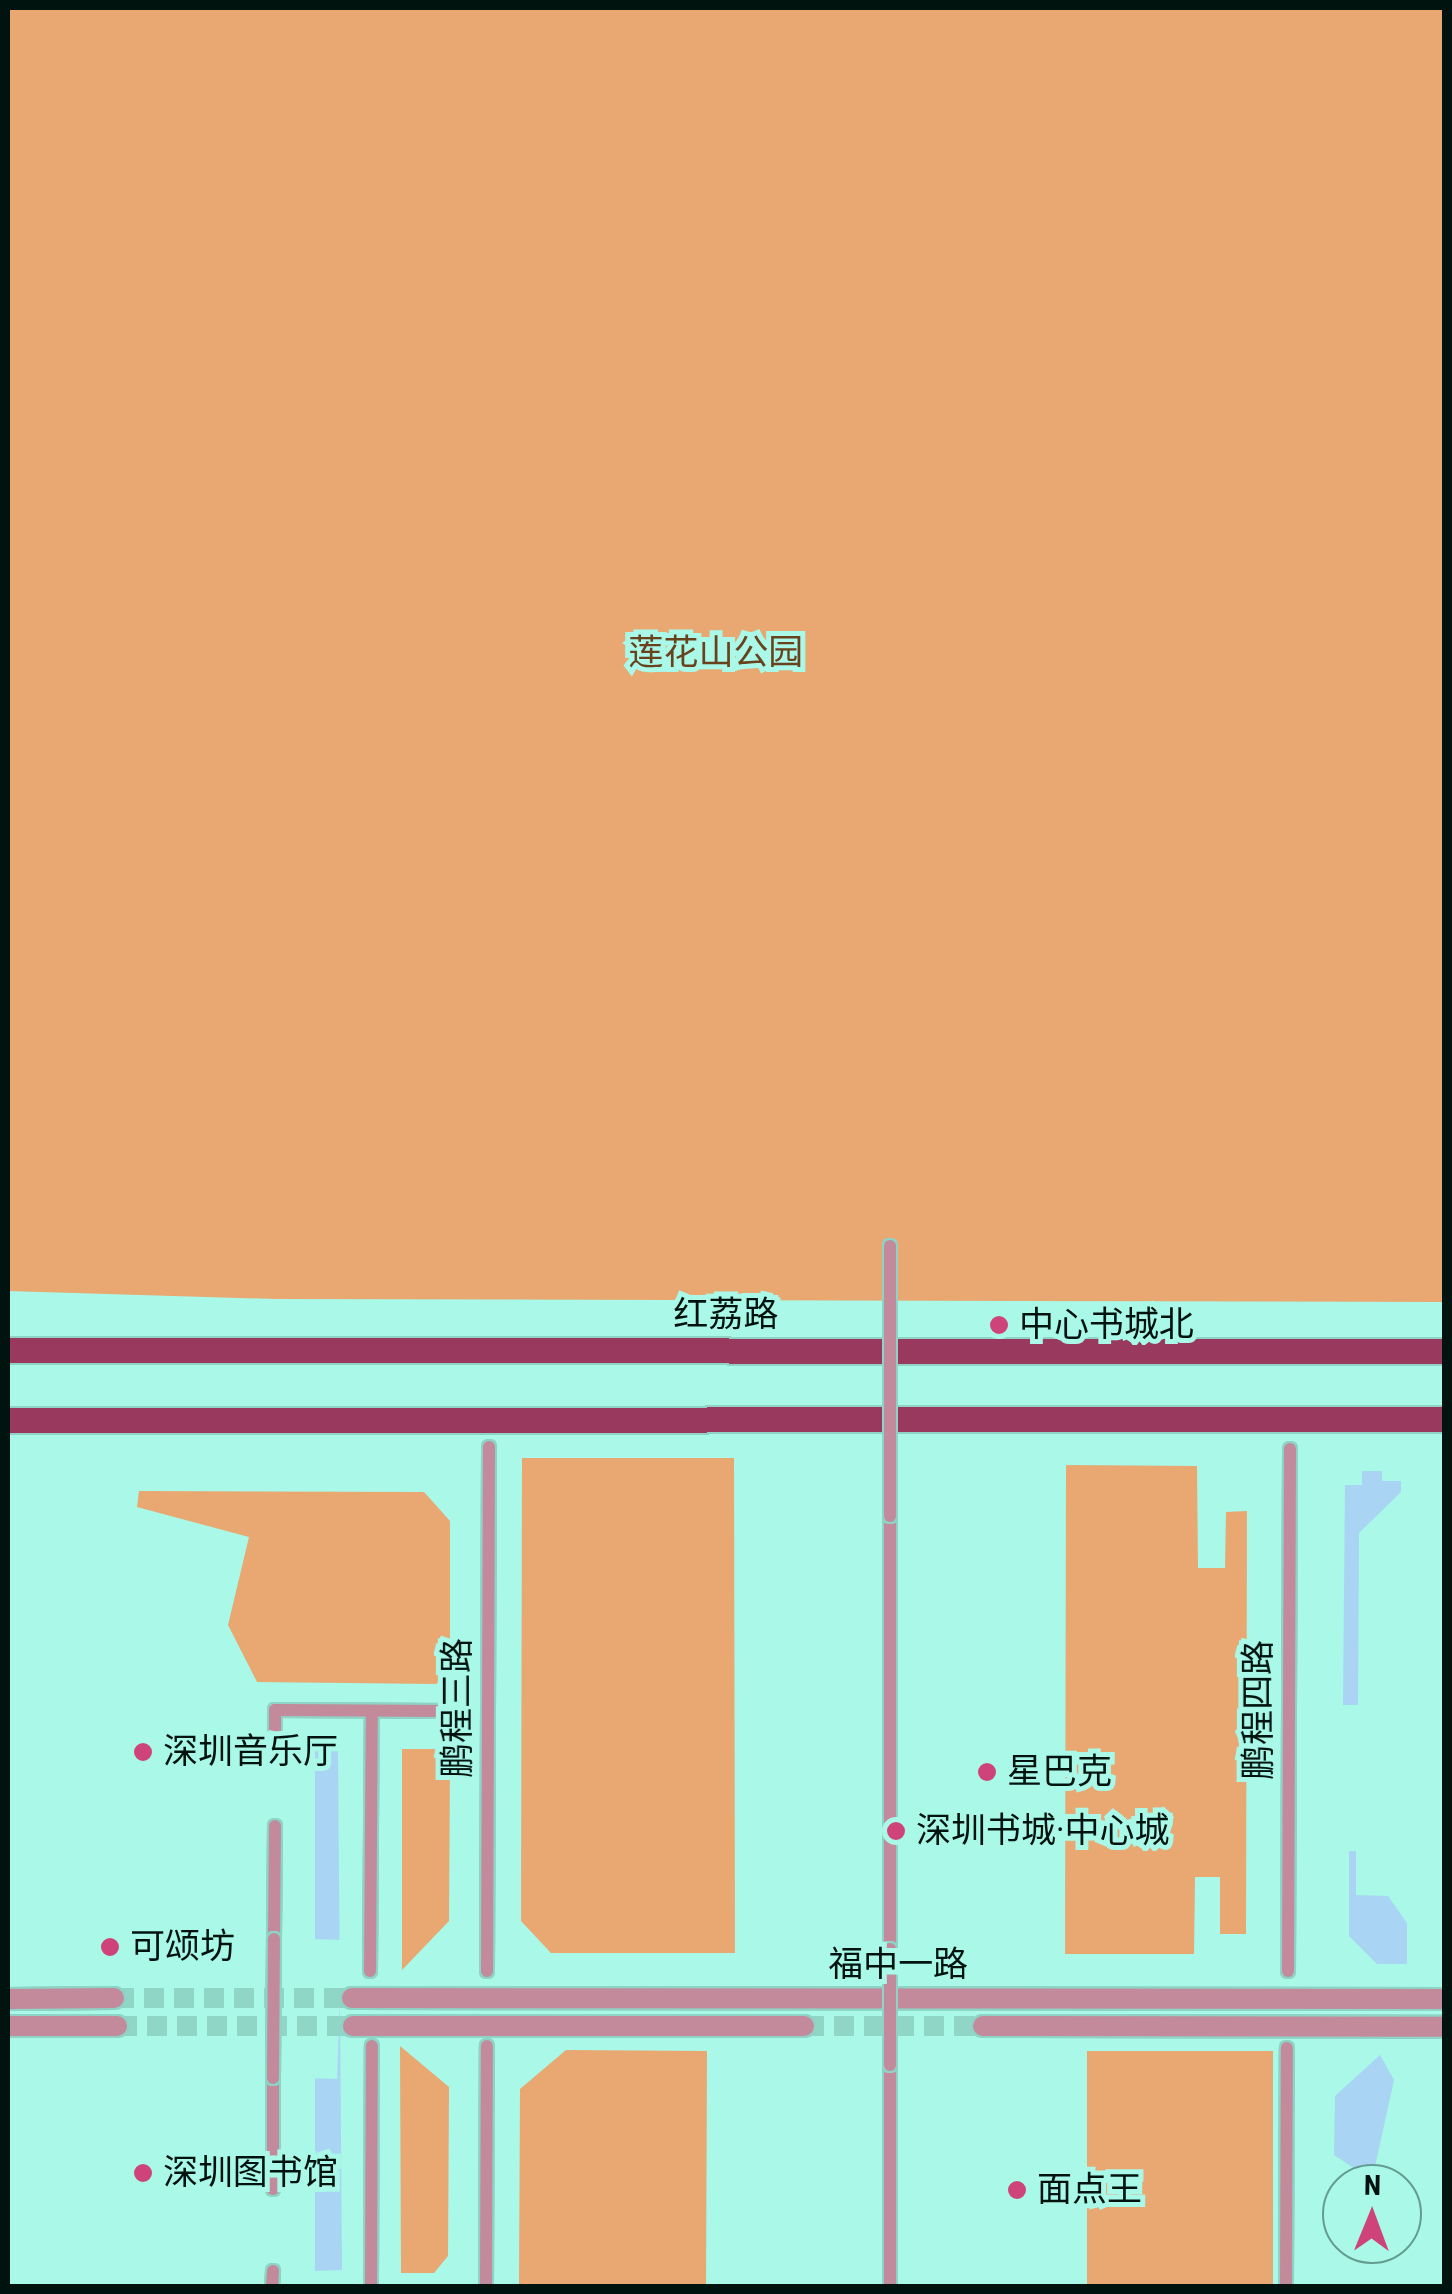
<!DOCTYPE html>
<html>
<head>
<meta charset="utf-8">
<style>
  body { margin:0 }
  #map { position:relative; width:1452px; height:2294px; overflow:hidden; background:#a9f8e8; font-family:"Roboto Condensed","Noto Sans SC",sans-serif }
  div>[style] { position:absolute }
  .green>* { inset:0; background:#e9a771; transform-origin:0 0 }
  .water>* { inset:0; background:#a9d4f3 }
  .pier>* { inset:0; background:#a9f8e8; transform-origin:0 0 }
  .tertiary-tunnel>* { height:20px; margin-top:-10px; transform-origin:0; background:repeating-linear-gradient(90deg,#90d6c7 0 20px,transparent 0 30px) }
  .roads { filter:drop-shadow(2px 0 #8ed3c5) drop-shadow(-2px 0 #8ed3c5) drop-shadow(0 2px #8ed3c5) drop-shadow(0 -2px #8ed3c5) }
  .pedestrian>* { height:12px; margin:-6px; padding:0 6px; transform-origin:6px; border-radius:6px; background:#c28a9a }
  .tertiary>* { height:20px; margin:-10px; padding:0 10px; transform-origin:10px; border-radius:10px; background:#c28a9a }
  .primary>* { height:25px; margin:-12.5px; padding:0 12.5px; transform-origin:12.5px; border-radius:12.5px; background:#99395d }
  .bridges { filter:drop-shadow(2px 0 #8ed3c5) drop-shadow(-2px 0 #8ed3c5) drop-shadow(0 2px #8ed3c5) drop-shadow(0 -2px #8ed3c5) }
  .pedestrian-bridge>* { height:12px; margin:-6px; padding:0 6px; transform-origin:6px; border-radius:6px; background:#c28a9a }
  .dots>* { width:28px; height:28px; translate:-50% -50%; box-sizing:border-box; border:5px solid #a9f8e8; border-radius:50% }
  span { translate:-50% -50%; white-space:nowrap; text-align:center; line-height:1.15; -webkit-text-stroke:10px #a9f8e8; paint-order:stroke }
  .park-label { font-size:35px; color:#69411d }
  .street-label { font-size:35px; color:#00130f }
  .poi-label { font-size:35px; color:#00130f }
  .left { translate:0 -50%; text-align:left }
  .frame { position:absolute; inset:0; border:10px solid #00130f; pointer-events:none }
  .north { position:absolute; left:1322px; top:2164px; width:100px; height:100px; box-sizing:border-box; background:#a9f8e8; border:2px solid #659c91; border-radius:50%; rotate:1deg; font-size:28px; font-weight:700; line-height:40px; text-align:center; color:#00130f }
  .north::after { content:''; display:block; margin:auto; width:35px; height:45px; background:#ce447a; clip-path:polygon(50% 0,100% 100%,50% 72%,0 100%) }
</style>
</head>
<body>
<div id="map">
  <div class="green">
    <div style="clip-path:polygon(8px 8px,1444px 8px,1444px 1302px,276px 1299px,8px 1291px)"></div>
    <div style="clip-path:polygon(522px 1458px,734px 1458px,735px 1953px,551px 1953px,521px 1921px)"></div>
    <div style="clip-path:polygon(1066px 1465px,1197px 1466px,1198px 1568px,1225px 1568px,1226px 1512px,1247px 1511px,1246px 1934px,1220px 1934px,1220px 1877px,1195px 1877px,1194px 1954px,1065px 1954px)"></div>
    <div style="clip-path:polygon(139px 1491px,424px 1492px,450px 1521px,450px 1672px,436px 1684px,257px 1682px,228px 1625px,249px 1537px,137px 1507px)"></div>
    <div style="clip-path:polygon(402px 1749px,435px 1749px,450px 1760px,449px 1921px,402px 1970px)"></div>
    <div style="clip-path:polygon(400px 2046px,449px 2087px,448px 2256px,434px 2273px,401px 2273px)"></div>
    <div style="clip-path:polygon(566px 2050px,707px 2051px,706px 2286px,519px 2286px,520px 2089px)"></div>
    <div style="left:1087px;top:2051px;width:186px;height:235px"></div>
  </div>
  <div class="water">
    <div style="clip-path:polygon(1362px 1471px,1382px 1471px,1382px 1481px,1401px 1481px,1401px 1492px,1359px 1533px,1358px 1705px,1343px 1705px,1345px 1485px,1362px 1485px)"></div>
    <div style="clip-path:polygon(315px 1749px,338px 1749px,342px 2270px,315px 2271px)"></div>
    <div style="clip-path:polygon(1349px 1851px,1356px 1851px,1356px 1895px,1388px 1896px,1407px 1923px,1407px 1964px,1377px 1964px,1349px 1936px)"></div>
    <div style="clip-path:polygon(1380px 2055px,1394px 2080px,1372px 2180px,1334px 2155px,1335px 2096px)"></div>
  </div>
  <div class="pier">
    <div style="left:310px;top:1939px;width:32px;height:139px;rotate:2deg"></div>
  </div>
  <div class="tertiary-tunnel">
    <div style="left:114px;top:1998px;width:238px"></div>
    <div style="left:117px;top:2026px;width:236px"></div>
    <div style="left:804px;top:2026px;width:179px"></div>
  </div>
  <div class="roads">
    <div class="pedestrian">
      <div style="left:275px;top:1748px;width:38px;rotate:-90deg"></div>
      <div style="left:275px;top:1710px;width:175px;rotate:0.3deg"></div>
      <div style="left:274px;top:1939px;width:113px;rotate:-89.5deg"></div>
      <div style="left:890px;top:1949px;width:433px;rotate:-90deg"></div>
      <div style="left:370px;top:1971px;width:260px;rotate:-89.6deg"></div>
      <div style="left:487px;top:1971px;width:524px;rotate:-89.78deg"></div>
      <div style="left:1288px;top:1971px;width:522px;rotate:-89.78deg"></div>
      <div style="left:273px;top:2189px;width:111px;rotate:-90deg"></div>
      <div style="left:272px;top:2286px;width:15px;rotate:-86deg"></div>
      <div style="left:371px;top:2286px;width:240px;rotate:-89.8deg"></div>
      <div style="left:486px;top:2286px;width:240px;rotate:-89.8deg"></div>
      <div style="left:890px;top:2286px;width:221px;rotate:-90deg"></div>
      <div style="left:1286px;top:2286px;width:238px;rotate:-89.8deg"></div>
    </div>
    <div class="tertiary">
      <div style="left:352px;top:1998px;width:1092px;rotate:0.05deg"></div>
      <div style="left:8px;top:1999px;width:106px;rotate:-0.5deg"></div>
      <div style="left:8px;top:2026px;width:109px"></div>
      <div style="left:353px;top:2026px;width:451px"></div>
      <div style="left:983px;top:2026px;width:461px;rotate:0.1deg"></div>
    </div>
    <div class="primary">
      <div style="left:8px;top:1350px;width:1436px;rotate:0.04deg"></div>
      <div style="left:8px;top:1420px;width:1436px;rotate:-0.04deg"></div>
    </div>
  </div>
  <div class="bridges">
    <div class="pedestrian-bridge">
      <div style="left:890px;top:1516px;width:270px;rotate:-90deg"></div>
      <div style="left:890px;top:2065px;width:116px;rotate:-90deg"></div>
      <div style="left:273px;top:2078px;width:139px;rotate:-89.6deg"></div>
    </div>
  </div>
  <div class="dots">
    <div style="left:999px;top:1325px;background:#ce447a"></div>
    <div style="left:143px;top:1752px;background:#ce447a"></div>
    <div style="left:987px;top:1772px;background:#ce447a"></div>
    <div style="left:896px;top:1831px;background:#ce447a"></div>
    <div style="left:110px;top:1947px;background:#ce447a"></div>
    <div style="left:143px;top:2173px;background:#ce447a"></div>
    <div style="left:1017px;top:2190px;background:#ce447a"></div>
  </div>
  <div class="park-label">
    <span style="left:716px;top:653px">莲花山公园</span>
  </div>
  <div class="street-label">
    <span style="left:726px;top:1315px">红荔路</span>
    <span style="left:458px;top:1708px;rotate:-90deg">鹏程三路</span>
    <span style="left:1259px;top:1710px;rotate:-90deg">鹏程四路</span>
    <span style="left:898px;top:1965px">福中一路</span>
  </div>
  <div class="poi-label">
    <span class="left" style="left:1019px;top:1325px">中心书城北</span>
    <span class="left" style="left:163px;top:1752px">深圳音乐厅</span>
    <span class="left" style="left:1007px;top:1772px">星巴克</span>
    <span class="left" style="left:916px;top:1831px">深圳书城·中心城</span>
    <span class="left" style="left:130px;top:1947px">可颂坊</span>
    <span class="left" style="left:163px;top:2173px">深圳图书馆</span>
    <span class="left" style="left:1037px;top:2190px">面点王</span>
  </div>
  <div class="frame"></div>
  <div class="north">N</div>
</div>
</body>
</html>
